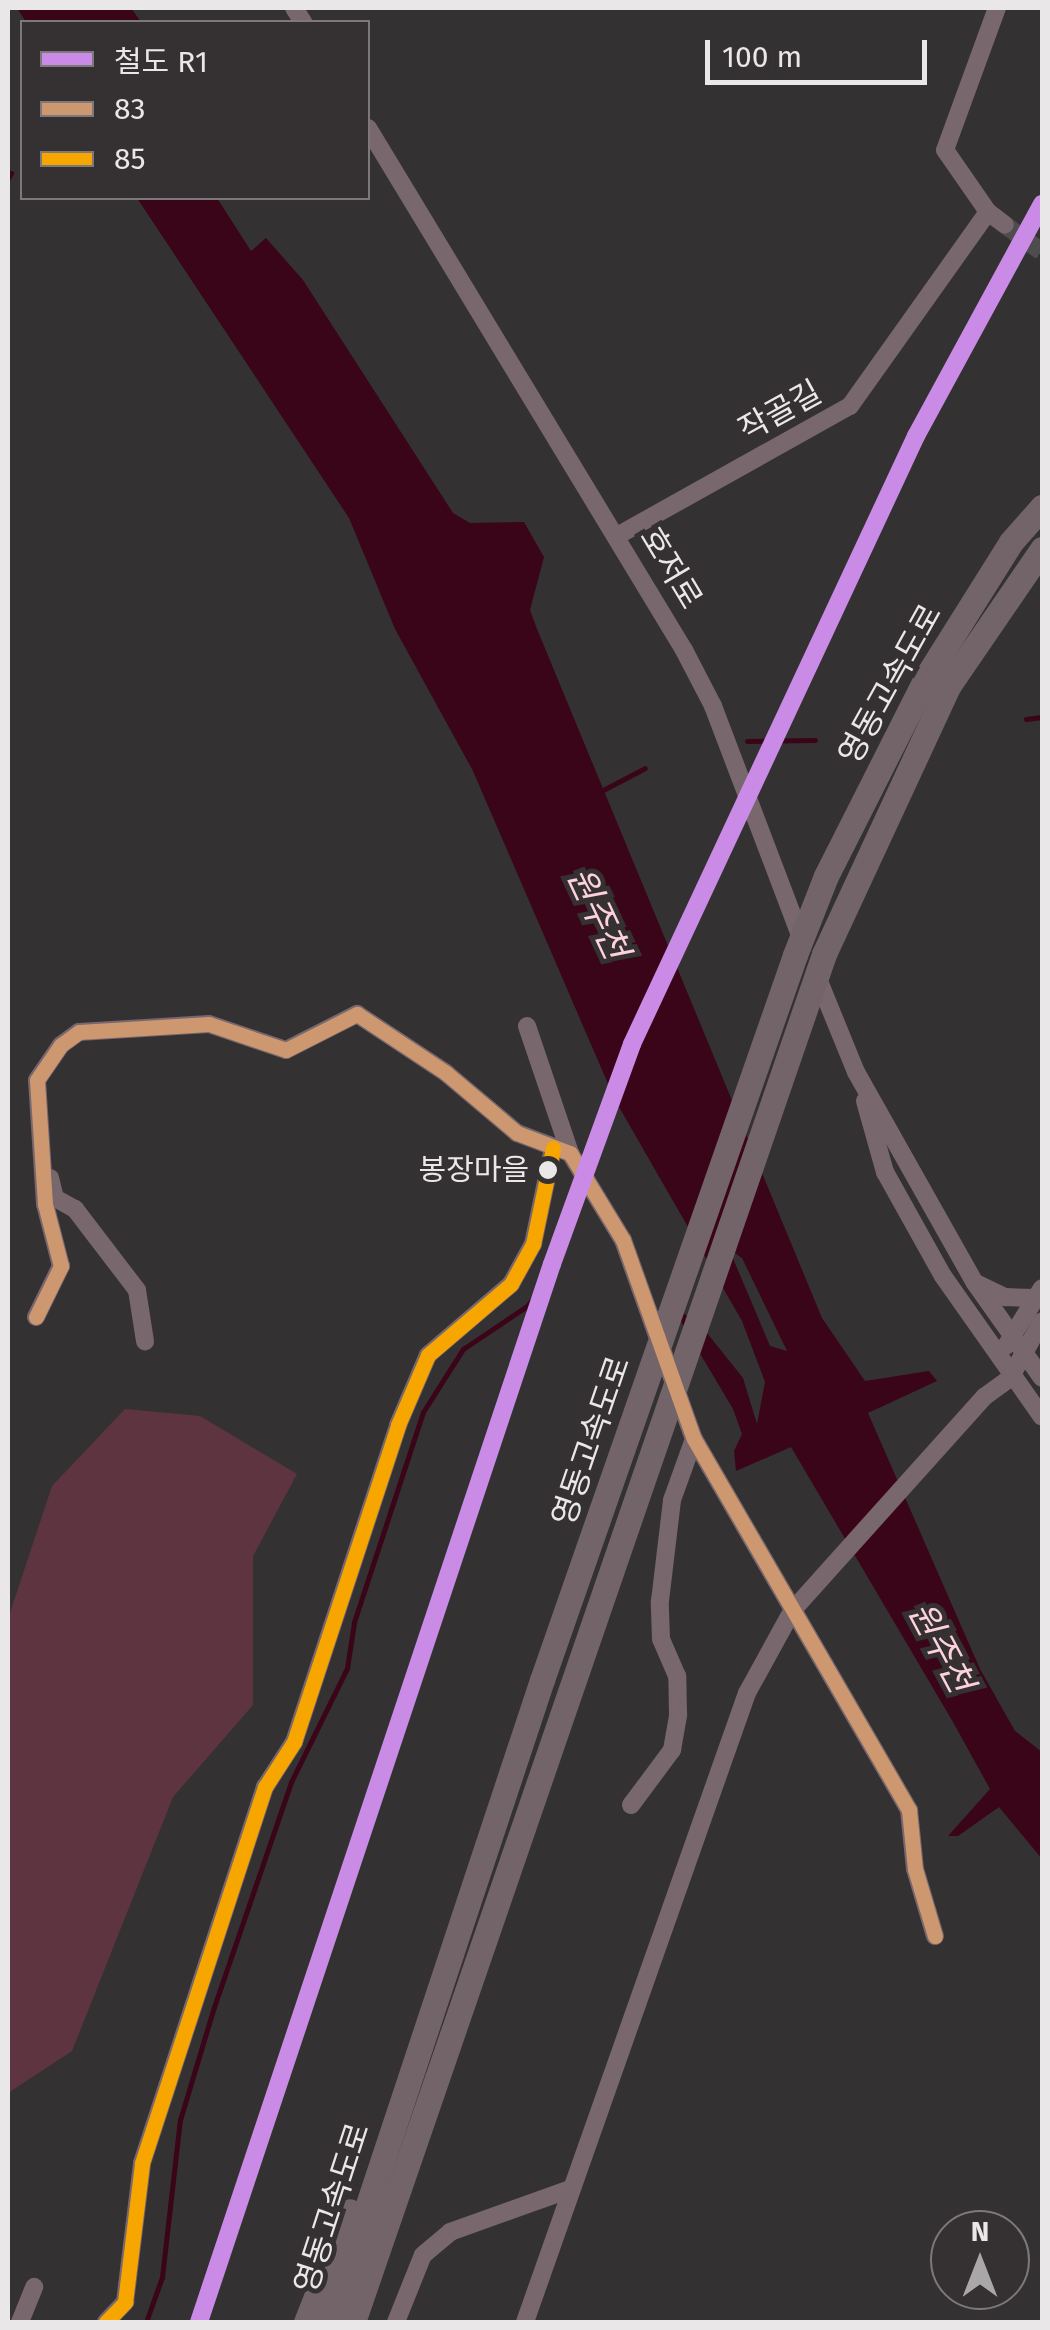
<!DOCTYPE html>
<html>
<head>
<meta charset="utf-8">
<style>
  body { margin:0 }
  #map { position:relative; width:1050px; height:2330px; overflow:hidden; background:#343132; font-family:"Fira Sans","Noto Sans KR",sans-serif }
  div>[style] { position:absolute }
  .green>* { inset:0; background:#5e3441 }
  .water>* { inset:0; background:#3a0419 }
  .stream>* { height:5px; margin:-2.5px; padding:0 2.5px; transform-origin:2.5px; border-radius:2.5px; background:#3a0419 }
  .minor-tunnel>* { height:18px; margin-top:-9px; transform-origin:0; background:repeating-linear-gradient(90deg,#4f4c4d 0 18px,transparent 0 27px) }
  .minor>* { height:18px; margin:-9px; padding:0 9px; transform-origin:9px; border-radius:9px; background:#78676c }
  .highway>* { height:25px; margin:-12.5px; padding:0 12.5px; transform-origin:12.5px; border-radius:12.5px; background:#726468 }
  .bus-1>* { height:15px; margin:-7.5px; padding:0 7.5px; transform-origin:7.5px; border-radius:7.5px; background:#cd976f }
  .bus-2>* { height:15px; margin:-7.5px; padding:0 7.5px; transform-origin:7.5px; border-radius:7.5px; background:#f7a600 }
  .rail-1>* { height:18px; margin:-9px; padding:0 9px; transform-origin:9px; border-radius:9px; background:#ca8be6 }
  .dots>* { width:28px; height:28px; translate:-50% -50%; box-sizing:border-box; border:5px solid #353031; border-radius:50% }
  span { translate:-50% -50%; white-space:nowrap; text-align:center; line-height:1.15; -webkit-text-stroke:10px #353031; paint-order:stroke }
  .bus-label { font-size:30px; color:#eae7e8 }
  .right { translate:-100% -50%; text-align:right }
  .street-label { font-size:32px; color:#eae7e8 }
  .water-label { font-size:35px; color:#fed2dd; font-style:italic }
  .frame { position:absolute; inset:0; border:10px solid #eae7e8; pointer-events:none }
  .legend { position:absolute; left:20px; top:20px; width:350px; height:180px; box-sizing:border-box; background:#353031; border:2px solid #7d797a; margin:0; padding:12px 18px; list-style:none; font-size:30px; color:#eae7e8 }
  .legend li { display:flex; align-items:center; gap:20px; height:50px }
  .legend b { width:50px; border:2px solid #7d797a }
  .north { position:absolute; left:930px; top:2210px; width:100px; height:100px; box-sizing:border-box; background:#353031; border:2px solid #7d797a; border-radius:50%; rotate:0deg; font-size:28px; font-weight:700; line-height:40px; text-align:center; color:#eae7e8 }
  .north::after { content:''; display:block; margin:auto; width:35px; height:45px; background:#aaa7a8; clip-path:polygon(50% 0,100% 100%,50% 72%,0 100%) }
  .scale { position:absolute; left:705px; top:40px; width:222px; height:45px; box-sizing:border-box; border:5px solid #eae7e8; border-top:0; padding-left:12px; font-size:30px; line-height:35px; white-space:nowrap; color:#eae7e8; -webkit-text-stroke:8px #353031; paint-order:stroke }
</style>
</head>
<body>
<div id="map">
  <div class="green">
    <div style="clip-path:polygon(125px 1409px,200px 1416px,297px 1474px,253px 1556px,253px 1705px,173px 1797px,72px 2051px,8px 2093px,8px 1619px,52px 1486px)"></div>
  </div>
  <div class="water">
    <div style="clip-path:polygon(17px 8px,131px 8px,141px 22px,26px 22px)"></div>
    <div style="clip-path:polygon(evenodd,137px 198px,217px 198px,251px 251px,266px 238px,303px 280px,453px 513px,470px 523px,524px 522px,544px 557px,530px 610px,537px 629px,822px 1318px,865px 1381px,929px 1371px,937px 1381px,868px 1413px,980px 1669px,1015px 1731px,1042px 1752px,1042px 1859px,999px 1807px,958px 1836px,948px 1836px,990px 1789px,953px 1722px,791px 1447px,736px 1471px,734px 1451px,742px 1434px,733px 1409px,670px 1303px,703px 1328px,743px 1378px,757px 1424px,765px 1382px,742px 1321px,615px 1100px,473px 771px,395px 629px,349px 518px,137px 198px,729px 1249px,742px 1258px,787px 1351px,770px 1346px,729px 1249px)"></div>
  </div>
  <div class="stream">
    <div style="left:8px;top:178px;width:6px;rotate:-59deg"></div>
    <div style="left:1026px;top:719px;width:16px;rotate:-7deg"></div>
    <div style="left:747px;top:741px;width:68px;rotate:-0.8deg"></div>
    <div style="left:603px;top:790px;width:47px;rotate:-27.6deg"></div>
    <div style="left:590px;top:1178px;width:94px;rotate:-76.4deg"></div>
    <div style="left:146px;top:2322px;width:48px;rotate:-70.4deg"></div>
    <div style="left:162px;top:2277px;width:158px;rotate:-83.5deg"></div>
    <div style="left:180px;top:2120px;width:118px;rotate:-73.3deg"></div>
    <div style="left:214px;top:2007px;width:238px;rotate:-71.1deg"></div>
    <div style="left:291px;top:1782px;width:127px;rotate:-63.8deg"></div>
    <div style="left:347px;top:1668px;width:47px;rotate:-81.3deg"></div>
    <div style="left:354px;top:1622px;width:221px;rotate:-71.8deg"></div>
    <div style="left:423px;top:1412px;width:75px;rotate:-57.6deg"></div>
    <div style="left:463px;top:1349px;width:77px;rotate:-33.9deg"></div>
    <div style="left:527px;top:1306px;width:45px;rotate:-51.3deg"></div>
    <div style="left:555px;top:1271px;width:89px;rotate:-69.5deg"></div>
  </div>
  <div class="minor-tunnel">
    <div style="left:1005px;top:225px;width:46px;rotate:36.1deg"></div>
  </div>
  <div class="minor">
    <div style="left:294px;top:8px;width:17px;rotate:57deg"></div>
    <div style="left:368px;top:128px;width:610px;rotate:58.81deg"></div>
    <div style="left:684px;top:650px;width:63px;rotate:62.6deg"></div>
    <div style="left:713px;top:706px;width:250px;rotate:69.2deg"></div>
    <div style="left:988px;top:212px;width:75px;rotate:-124.7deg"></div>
    <div style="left:945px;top:150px;width:151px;rotate:-69.9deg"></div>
    <div style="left:617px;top:536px;width:267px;rotate:-29.2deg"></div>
    <div style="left:850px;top:406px;width:238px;rotate:-54.6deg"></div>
    <div style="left:988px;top:212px;width:21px;rotate:37deg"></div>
    <div style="left:816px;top:974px;width:106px;rotate:67.8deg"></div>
    <div style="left:856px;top:1072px;width:242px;rotate:60.6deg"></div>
    <div style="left:975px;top:1283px;width:116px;rotate:54.8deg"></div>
    <div style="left:527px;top:1026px;width:134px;rotate:71.3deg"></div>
    <div style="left:865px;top:1101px;width:74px;rotate:74.3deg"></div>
    <div style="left:885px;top:1172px;width:119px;rotate:60.9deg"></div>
    <div style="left:943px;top:1276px;width:172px;rotate:54.9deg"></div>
    <div style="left:50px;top:1178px;width:21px;rotate:76deg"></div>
    <div style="left:55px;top:1198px;width:23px;rotate:29deg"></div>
    <div style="left:75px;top:1209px;width:102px;rotate:52.6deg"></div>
    <div style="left:137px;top:1290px;width:52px;rotate:81.1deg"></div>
    <div style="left:978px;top:1284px;width:30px;rotate:26deg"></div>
    <div style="left:1005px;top:1297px;width:29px;rotate:2deg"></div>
    <div style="left:36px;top:1317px;width:57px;rotate:-63.9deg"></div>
    <div style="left:61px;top:1266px;width:64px;rotate:-104.5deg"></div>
    <div style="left:45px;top:1204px;width:124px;rotate:-93.7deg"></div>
    <div style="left:37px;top:1080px;width:42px;rotate:-55.6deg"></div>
    <div style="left:61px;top:1045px;width:22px;rotate:-36deg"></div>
    <div style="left:79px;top:1032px;width:130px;rotate:-3.5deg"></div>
    <div style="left:209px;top:1024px;width:81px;rotate:18.7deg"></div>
    <div style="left:286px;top:1050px;width:80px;rotate:-26.9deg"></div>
    <div style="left:357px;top:1014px;width:107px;rotate:33.5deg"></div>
    <div style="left:446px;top:1073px;width:93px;rotate:40.2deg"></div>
    <div style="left:517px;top:1133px;width:57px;rotate:20.7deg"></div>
    <div style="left:570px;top:1153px;width:102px;rotate:58.7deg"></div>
    <div style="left:623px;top:1240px;width:211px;rotate:70.4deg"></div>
    <div style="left:694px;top:1439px;width:429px;rotate:59.9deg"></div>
    <div style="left:909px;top:1810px;width:59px;rotate:84.2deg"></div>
    <div style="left:915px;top:1869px;width:70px;rotate:73.4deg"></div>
    <div style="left:1006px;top:1346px;width:68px;rotate:-58.2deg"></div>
    <div style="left:631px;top:1805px;width:69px;rotate:-53.3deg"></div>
    <div style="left:672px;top:1750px;width:36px;rotate:-80deg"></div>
    <div style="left:678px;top:1715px;width:39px;rotate:-91deg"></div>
    <div style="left:677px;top:1676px;width:40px;rotate:-113.4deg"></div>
    <div style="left:661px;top:1639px;width:38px;rotate:-92deg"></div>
    <div style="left:660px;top:1601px;width:102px;rotate:-83.2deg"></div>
    <div style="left:672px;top:1500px;width:65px;rotate:-70.2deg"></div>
    <div style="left:20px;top:2322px;width:38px;rotate:-68deg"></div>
    <div style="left:106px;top:2322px;width:28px;rotate:-46deg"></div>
    <div style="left:125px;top:2302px;width:140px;rotate:-83deg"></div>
    <div style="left:142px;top:2163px;width:396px;rotate:-71.9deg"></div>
    <div style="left:265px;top:1787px;width:54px;rotate:-57.2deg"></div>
    <div style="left:294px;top:1742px;width:334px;rotate:-71.8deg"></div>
    <div style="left:398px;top:1425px;width:76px;rotate:-66.8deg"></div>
    <div style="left:428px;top:1355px;width:109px;rotate:-40.5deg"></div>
    <div style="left:511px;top:1284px;width:46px;rotate:-61.2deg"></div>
    <div style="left:533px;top:1244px;width:98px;rotate:-78.2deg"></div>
    <div style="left:396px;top:2322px;width:72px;rotate:-68.1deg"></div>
    <div style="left:423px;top:2255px;width:35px;rotate:-40deg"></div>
    <div style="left:450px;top:2232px;width:127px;rotate:-19.7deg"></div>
    <div style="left:525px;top:2322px;width:667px;rotate:-70.56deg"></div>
    <div style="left:747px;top:1693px;width:94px;rotate:-61.2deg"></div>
    <div style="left:792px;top:1611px;width:288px;rotate:-48.1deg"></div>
    <div style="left:984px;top:1397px;width:32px;rotate:-36deg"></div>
    <div style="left:1010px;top:1378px;width:65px;rotate:-60.7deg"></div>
  </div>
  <div class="highway">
    <div style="left:306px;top:2322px;width:119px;rotate:-68.4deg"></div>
    <div style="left:329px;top:2322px;width:676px;rotate:-71.65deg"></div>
    <div style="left:542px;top:1680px;width:768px;rotate:-70.76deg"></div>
    <div style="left:795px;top:955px;width:85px;rotate:-68.6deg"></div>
    <div style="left:826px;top:876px;width:224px;rotate:-63.2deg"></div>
    <div style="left:927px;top:676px;width:158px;rotate:-57.9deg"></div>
    <div style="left:1011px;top:542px;width:47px;rotate:-48.5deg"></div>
    <div style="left:353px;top:2322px;width:1447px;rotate:-71deg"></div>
    <div style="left:824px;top:954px;width:297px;rotate:-65.1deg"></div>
    <div style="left:949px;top:685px;width:165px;rotate:-55.6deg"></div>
  </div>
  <div class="bus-1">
    <div style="left:36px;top:1317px;width:57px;rotate:-63.9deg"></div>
    <div style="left:61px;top:1266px;width:64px;rotate:-104.5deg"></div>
    <div style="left:45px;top:1204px;width:124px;rotate:-93.7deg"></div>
    <div style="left:37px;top:1080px;width:42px;rotate:-55.6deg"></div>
    <div style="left:61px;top:1045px;width:22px;rotate:-36deg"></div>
    <div style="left:79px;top:1032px;width:130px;rotate:-3.5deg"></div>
    <div style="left:209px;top:1024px;width:81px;rotate:18.7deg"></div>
    <div style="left:286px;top:1050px;width:80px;rotate:-26.9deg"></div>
    <div style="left:357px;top:1014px;width:107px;rotate:33.5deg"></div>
    <div style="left:446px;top:1073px;width:93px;rotate:40.2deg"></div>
    <div style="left:517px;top:1133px;width:57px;rotate:20.7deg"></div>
    <div style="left:570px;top:1153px;width:102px;rotate:58.7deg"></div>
    <div style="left:623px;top:1240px;width:211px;rotate:70.4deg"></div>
    <div style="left:694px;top:1439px;width:429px;rotate:59.9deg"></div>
    <div style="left:909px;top:1810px;width:59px;rotate:84.2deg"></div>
    <div style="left:915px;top:1869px;width:70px;rotate:73.4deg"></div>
  </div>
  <div class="bus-2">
    <div style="left:106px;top:2322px;width:28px;rotate:-46deg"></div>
    <div style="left:125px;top:2302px;width:140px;rotate:-83deg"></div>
    <div style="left:142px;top:2163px;width:396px;rotate:-71.9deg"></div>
    <div style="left:265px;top:1787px;width:54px;rotate:-57.2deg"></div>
    <div style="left:294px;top:1742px;width:334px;rotate:-71.8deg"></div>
    <div style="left:398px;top:1425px;width:76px;rotate:-66.8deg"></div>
    <div style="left:428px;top:1355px;width:109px;rotate:-40.5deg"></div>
    <div style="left:511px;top:1284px;width:46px;rotate:-61.2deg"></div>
    <div style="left:533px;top:1244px;width:98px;rotate:-78.2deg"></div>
  </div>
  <div class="rail-1">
    <div style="left:199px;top:2322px;width:1115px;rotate:-71.55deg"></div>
    <div style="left:552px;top:1264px;width:234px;rotate:-70deg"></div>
    <div style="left:632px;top:1044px;width:671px;rotate:-64.96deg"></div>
    <div style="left:916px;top:436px;width:264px;rotate:-61.5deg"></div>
  </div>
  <div class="dots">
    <div style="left:548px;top:1170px;background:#eae7e8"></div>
  </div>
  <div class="bus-label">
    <span class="right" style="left:529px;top:1170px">봉장마을</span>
  </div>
  <div class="street-label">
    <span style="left:780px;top:411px;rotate:-29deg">작골길</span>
    <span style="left:671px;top:568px;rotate:59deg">호저로</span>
    <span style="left:890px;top:684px;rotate:-61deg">영동고속도로</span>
    <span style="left:591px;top:1441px;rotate:-71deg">영동고속도로</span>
    <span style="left:332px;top:2208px;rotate:-72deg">영동고속도로</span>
  </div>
  <div class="water-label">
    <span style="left:598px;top:913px;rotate:65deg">원주천</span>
    <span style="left:941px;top:1647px;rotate:62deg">원주천</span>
  </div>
  <div class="frame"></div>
  <ul class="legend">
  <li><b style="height:12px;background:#ca8be6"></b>철도 R1</li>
  <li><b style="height:12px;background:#cd976f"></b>83</li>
  <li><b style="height:12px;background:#f7a600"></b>85</li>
  </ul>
  <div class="north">N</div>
  <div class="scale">100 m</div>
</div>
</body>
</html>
